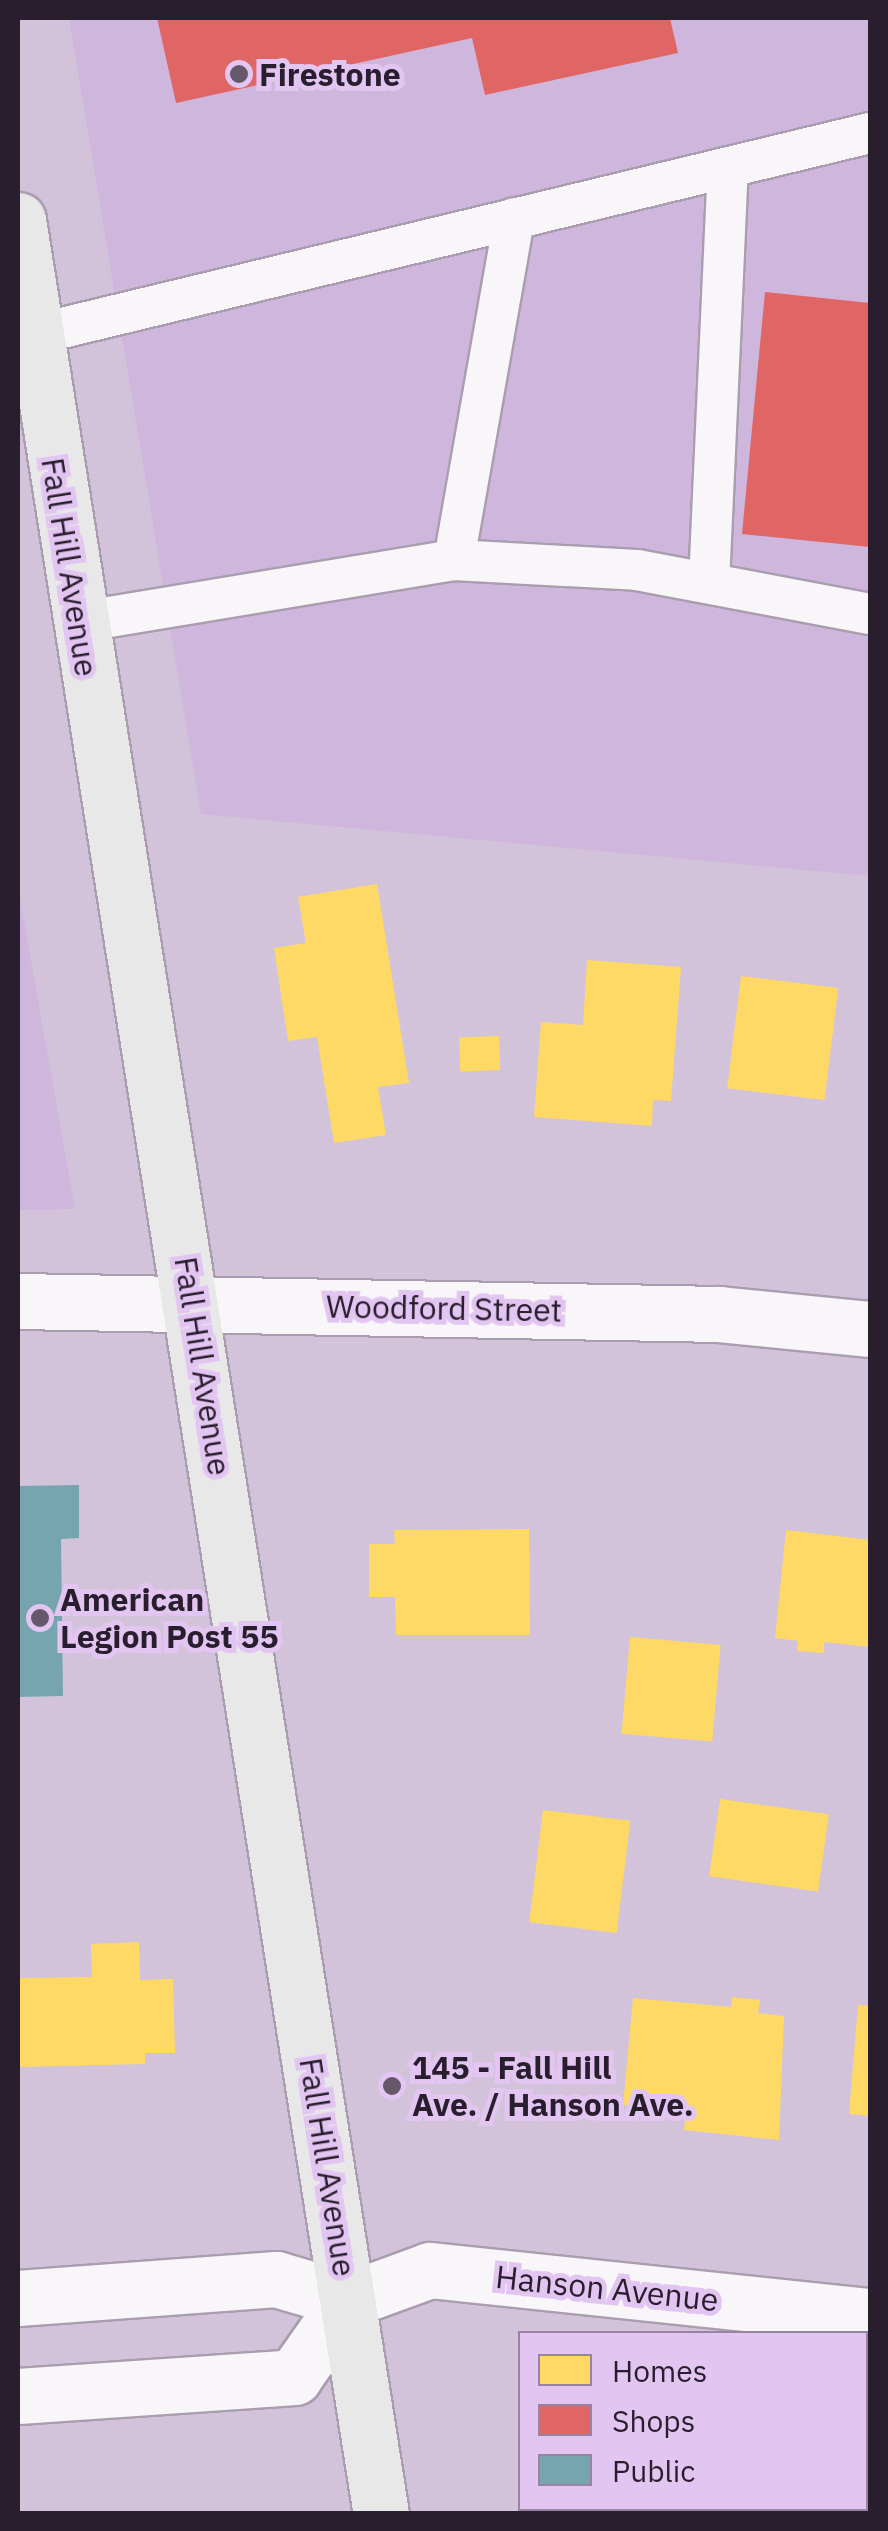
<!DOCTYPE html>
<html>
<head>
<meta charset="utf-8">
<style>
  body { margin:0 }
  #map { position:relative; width:888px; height:2531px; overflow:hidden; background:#d2c3da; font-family:"IBM Plex Sans",sans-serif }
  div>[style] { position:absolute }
  .built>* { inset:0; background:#cfb6dc }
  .homes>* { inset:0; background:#ffd966; transform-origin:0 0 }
  .shops>* { inset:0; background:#e06666 }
  .public>* { inset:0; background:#76a5af }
  .roads { filter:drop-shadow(2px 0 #a99daf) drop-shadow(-2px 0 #a99daf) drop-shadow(0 2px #a99daf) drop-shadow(0 -2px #a99daf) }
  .lane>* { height:40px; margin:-20px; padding:0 20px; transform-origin:20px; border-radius:20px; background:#f8f6f9 }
  .street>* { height:55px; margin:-27.5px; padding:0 27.5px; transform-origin:27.5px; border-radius:27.5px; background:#f8f6f9 }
  .secondary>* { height:55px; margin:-27.5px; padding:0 27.5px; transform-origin:27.5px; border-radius:27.5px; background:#e9e8e8 }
  .dots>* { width:28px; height:28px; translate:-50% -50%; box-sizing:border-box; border:5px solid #e2c6f1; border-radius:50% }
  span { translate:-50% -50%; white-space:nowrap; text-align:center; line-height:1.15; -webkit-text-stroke:10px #e2c6f1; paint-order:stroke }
  .poi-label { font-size:32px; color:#291e2e; font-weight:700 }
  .left { translate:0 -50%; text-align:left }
  .street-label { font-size:32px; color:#291e2e }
  .frame { position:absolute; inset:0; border:20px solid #291e2e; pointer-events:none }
  .legend { position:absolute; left:518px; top:2331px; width:350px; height:180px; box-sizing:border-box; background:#e2c6f1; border:2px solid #9883a3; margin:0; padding:12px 18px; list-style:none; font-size:30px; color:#291e2e }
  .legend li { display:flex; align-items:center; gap:20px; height:50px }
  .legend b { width:50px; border:2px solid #9883a3 }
</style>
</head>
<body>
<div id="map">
  <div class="built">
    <div style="clip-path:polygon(69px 18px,870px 18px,870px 876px,201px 814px)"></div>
    <div style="clip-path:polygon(18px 887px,75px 1209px,18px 1210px)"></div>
  </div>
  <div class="homes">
    <div style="clip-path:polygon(377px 884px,409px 1083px,378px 1087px,386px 1135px,334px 1143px,317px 1037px,288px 1041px,274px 948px,306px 943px,298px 897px)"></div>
    <div style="clip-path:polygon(587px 960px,681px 967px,671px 1101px,653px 1100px,652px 1126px,534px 1117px,541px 1022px,583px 1025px)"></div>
    <div style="left:741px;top:976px;width:98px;height:113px;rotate:7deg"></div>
    <div style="left:499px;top:1036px;width:34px;height:40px;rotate:88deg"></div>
    <div style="clip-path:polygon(529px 1529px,530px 1635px,396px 1635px,395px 1597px,369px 1597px,369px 1544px,395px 1544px,394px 1530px)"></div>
    <div style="clip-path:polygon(786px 1530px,870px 1540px,870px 1647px,824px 1642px,824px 1653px,797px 1651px,798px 1641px,775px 1638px)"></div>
    <div style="left:630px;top:1637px;width:91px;height:97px;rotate:5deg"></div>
    <div style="left:720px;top:1799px;width:110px;height:78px;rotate:8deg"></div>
    <div style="left:543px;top:1810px;width:88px;height:113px;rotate:7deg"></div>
    <div style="clip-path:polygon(139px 1942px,140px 1980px,173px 1979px,175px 2053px,145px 2053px,145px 2064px,18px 2067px,18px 1978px,92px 1977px,91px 1944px)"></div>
    <div style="clip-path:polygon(732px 1997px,760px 2000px,758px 2013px,784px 2016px,779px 2140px,684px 2130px,686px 2111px,623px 2105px,633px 1998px,731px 2007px)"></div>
    <div style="clip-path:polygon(858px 2005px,870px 2006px,870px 2116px,849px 2114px)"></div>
    <div style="clip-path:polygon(870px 2507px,870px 2514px,796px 2514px,797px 2508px)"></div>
  </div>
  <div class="shops">
    <div style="clip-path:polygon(157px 18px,670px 18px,678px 53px,485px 95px,472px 38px,176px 103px)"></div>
    <div style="clip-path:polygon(765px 292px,870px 303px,870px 547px,742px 534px)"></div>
  </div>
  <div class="public">
    <div style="clip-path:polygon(79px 1485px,79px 1538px,61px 1539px,63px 1696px,18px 1697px,18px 1486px)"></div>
  </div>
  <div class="roads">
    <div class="lane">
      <div style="left:33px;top:335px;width:861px;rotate:-13.57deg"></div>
      <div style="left:454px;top:560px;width:347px;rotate:-80deg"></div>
      <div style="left:709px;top:583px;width:416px;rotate:-87.4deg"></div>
      <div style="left:79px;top:622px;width:380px;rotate:-9.4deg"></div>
      <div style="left:454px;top:560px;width:183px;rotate:3.1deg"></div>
      <div style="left:637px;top:570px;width:237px;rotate:10.7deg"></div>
    </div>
    <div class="street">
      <div style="left:18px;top:1301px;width:701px;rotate:1.06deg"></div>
      <div style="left:719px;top:1314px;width:152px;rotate:5.7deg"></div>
      <div style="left:18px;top:2298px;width:259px;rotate:-4.2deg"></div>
      <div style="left:276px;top:2279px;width:75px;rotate:16.3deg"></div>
      <div style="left:18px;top:2396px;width:277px;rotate:-3.9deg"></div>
      <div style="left:294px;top:2377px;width:94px;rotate:-55deg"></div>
      <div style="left:348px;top:2300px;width:87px;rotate:-20.1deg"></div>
      <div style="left:430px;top:2270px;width:442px;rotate:6deg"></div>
    </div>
    <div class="secondary">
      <div style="left:18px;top:220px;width:2323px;rotate:81.01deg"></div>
    </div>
  </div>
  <div class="dots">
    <div style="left:239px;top:74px;background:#64586a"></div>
    <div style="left:40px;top:1618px;background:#64586a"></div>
    <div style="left:392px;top:2086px;background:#64586a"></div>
  </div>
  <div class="poi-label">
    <span class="left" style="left:259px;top:74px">Firestone</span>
    <span class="left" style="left:60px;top:1618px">American<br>Legion Post 55</span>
    <span class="left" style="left:412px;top:2086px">145 - Fall Hill<br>Ave. / Hanson Ave.</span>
  </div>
  <div class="street-label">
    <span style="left:70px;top:567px;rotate:81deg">Fall Hill Avenue</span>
    <span style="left:444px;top:1308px;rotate:1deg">Woodford Street</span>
    <span style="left:203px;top:1366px;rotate:81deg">Fall Hill Avenue</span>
    <span style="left:328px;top:2167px;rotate:81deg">Fall Hill Avenue</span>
    <span style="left:607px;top:2288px;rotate:6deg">Hanson Avenue</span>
  </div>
  <div class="frame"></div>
  <ul class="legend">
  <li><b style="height:28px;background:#ffd966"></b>Homes</li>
  <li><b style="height:28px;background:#e06666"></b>Shops</li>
  <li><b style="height:28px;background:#76a5af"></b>Public</li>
  </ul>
</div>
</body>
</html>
